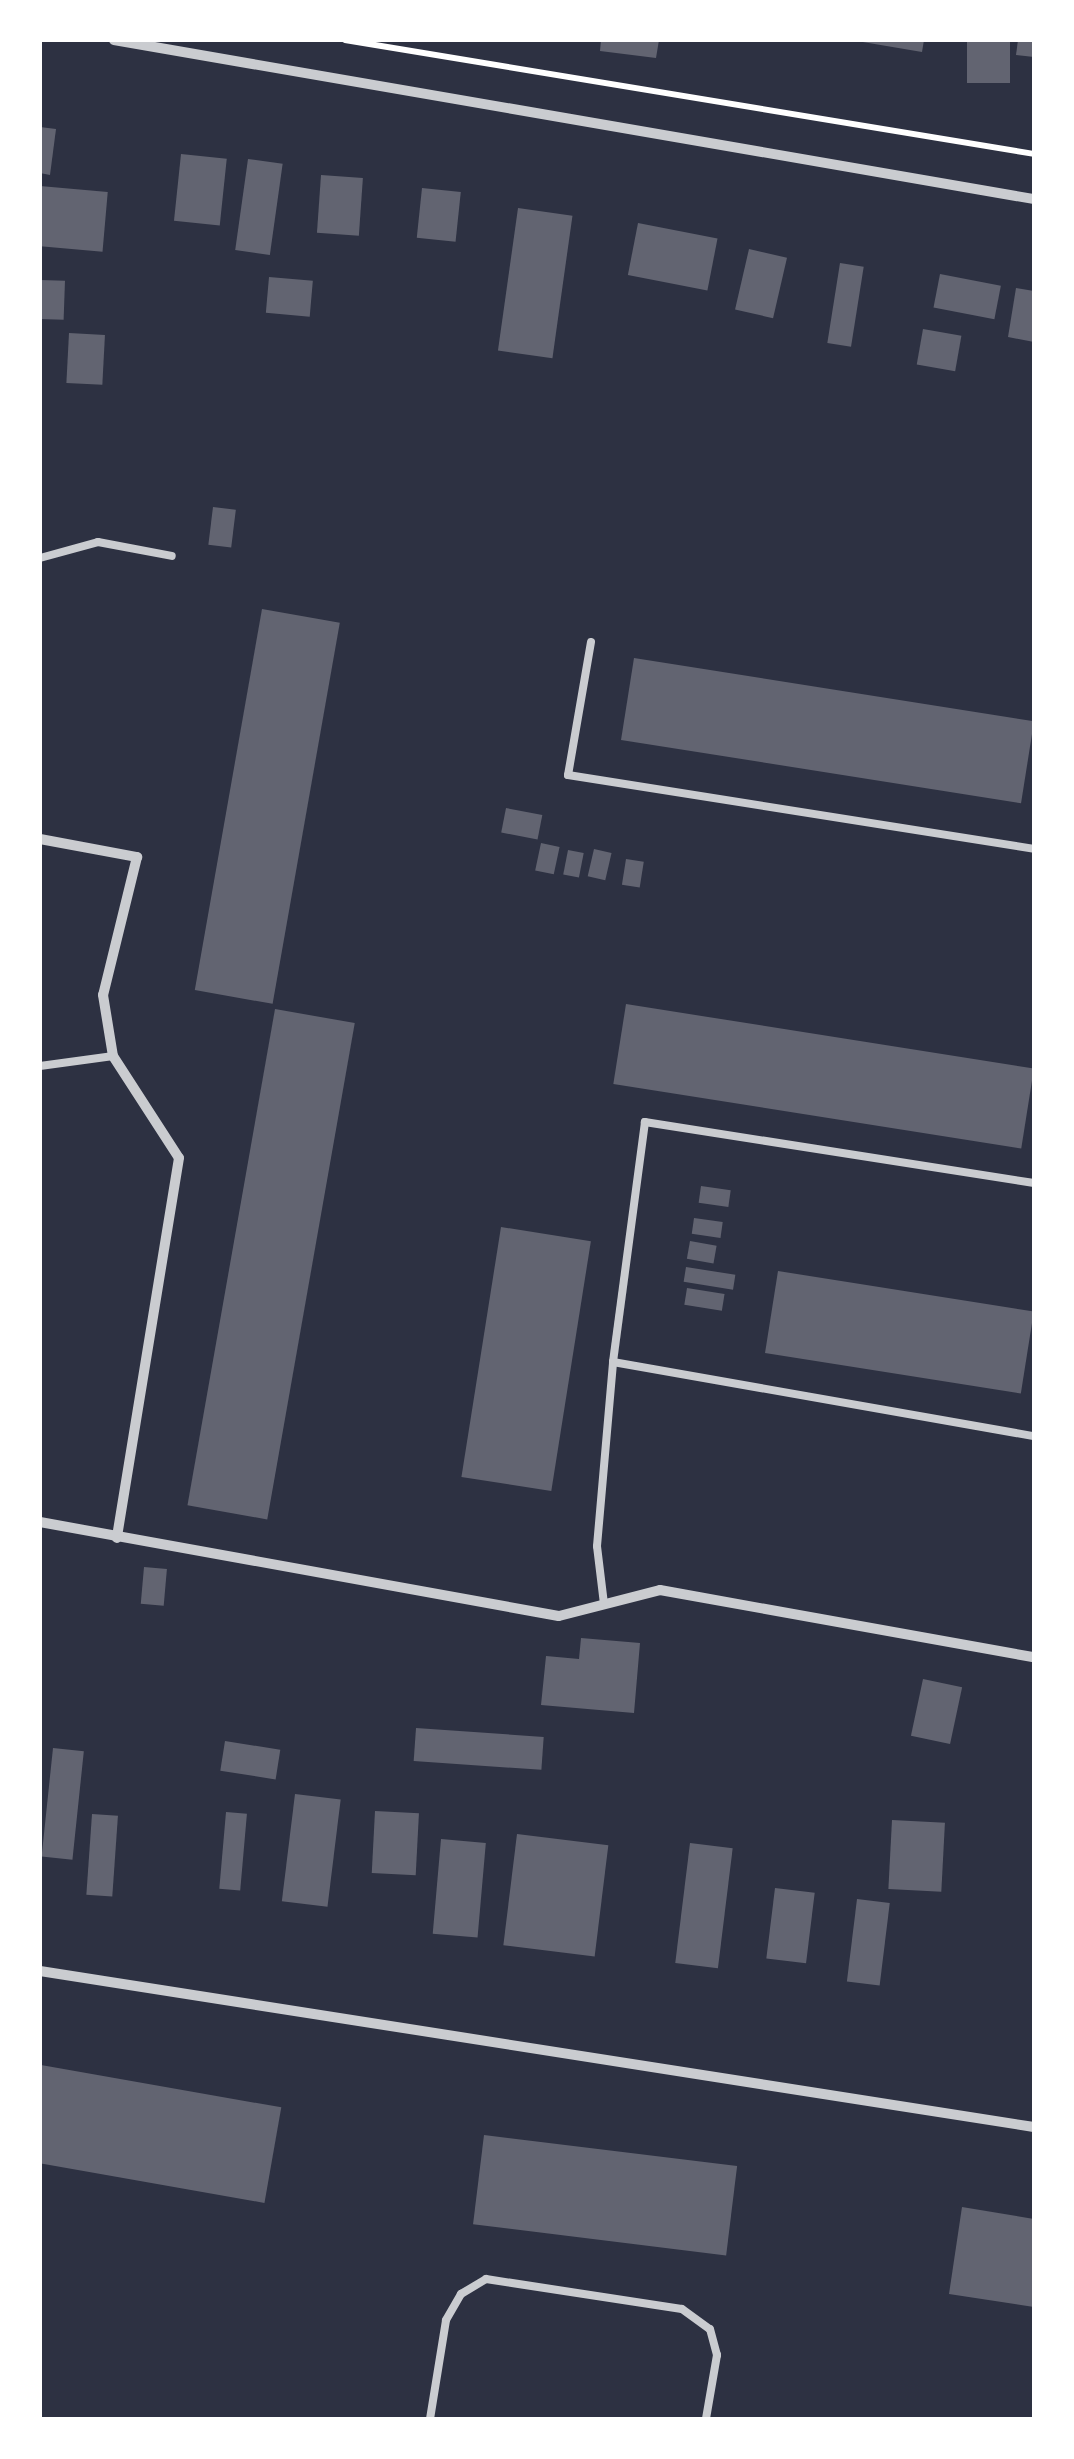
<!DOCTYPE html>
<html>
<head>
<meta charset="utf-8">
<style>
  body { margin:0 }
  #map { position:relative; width:1074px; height:2459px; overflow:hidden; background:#2d3142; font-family:"PT Sans Narrow",sans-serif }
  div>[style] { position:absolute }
  .building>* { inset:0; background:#626471; transform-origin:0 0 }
  .path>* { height:6px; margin:-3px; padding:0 3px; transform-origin:3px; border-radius:3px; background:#fff }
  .service>* { height:8px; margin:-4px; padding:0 4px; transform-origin:4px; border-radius:4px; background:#caccd0 }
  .minor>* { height:10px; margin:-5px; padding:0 5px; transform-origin:5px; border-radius:5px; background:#caccd0 }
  span { translate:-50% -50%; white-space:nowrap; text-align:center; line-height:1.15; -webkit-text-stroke:9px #fff; paint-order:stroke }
  .frame { position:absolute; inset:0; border:42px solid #fff; pointer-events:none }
</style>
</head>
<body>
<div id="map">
  <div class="building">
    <div style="clip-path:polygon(601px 40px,659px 40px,656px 58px,600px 51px)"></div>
    <div style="clip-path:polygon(851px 40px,924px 40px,922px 52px)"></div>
    <div style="left:967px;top:40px;width:43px;height:43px"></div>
    <div style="clip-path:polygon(1018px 40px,1034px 40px,1034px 57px,1016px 55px)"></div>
    <div style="clip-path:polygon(40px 127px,56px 129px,50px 175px,40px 173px)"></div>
    <div style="left:181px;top:154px;width:46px;height:67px;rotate:6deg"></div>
    <div style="left:248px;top:159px;width:35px;height:92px;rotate:8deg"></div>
    <div style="left:321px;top:175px;width:42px;height:58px;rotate:4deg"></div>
    <div style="left:40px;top:186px;width:68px;height:60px;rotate:5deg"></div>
    <div style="left:422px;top:188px;width:39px;height:50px;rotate:6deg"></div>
    <div style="left:518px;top:208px;width:55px;height:144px;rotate:8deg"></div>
    <div style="left:638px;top:223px;width:81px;height:53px;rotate:11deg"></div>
    <div style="left:749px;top:249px;width:39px;height:62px;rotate:13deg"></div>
    <div style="left:840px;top:263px;width:24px;height:81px;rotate:9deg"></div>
    <div style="left:940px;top:274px;width:62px;height:34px;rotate:11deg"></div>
    <div style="left:269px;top:277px;width:44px;height:36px;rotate:5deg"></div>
    <div style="left:40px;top:280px;width:25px;height:39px;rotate:2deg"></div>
    <div style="clip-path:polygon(1016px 288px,1034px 291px,1034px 342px,1008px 337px)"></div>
    <div style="left:923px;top:329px;width:39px;height:36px;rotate:10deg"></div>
    <div style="left:69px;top:333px;width:36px;height:50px;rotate:3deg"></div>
    <div style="left:213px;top:507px;width:23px;height:38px;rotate:7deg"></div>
    <div style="left:262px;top:609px;width:79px;height:387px;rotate:10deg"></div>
    <div style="left:634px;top:658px;width:405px;height:83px;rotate:9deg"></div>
    <div style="left:506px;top:808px;width:37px;height:25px;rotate:11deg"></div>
    <div style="left:541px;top:843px;width:19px;height:28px;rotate:12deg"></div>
    <div style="left:594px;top:849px;width:18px;height:28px;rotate:13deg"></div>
    <div style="left:568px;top:850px;width:16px;height:25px;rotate:11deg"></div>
    <div style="left:626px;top:859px;width:18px;height:26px;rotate:9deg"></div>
    <div style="left:626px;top:1004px;width:413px;height:81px;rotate:9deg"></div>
    <div style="left:275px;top:1009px;width:81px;height:504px;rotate:10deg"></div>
    <div style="left:701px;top:1186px;width:30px;height:17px;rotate:8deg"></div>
    <div style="left:694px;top:1218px;width:29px;height:16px;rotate:8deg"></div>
    <div style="left:501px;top:1227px;width:91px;height:253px;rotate:9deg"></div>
    <div style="left:690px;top:1241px;width:27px;height:18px;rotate:10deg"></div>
    <div style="left:686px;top:1267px;width:50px;height:15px;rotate:9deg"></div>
    <div style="left:778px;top:1271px;width:259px;height:83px;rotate:9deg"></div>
    <div style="left:687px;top:1288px;width:38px;height:17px;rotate:9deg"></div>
    <div style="left:144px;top:1567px;width:23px;height:37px;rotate:5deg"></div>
    <div style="clip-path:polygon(581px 1638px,640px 1643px,634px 1713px,541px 1705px,546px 1656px,579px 1659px)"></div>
    <div style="left:923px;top:1679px;width:40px;height:58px;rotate:12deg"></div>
    <div style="left:416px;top:1728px;width:128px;height:33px;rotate:4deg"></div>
    <div style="left:225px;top:1741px;width:56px;height:30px;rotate:9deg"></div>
    <div style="left:53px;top:1748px;width:31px;height:109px;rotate:6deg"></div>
    <div style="left:295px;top:1794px;width:46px;height:108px;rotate:7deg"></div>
    <div style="left:375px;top:1811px;width:44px;height:62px;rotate:3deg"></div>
    <div style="left:226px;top:1812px;width:21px;height:77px;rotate:5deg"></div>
    <div style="left:92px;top:1814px;width:26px;height:81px;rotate:4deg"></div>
    <div style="left:892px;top:1820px;width:53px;height:69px;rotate:3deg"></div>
    <div style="left:517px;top:1834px;width:92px;height:112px;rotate:7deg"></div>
    <div style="left:441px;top:1839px;width:45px;height:95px;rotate:5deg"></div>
    <div style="left:690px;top:1843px;width:43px;height:121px;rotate:7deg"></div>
    <div style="left:775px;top:1888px;width:40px;height:71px;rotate:7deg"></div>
    <div style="left:857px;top:1899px;width:33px;height:83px;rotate:7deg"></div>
    <div style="left:41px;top:2065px;width:244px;height:97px;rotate:10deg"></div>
    <div style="left:484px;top:2135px;width:255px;height:90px;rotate:7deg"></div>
    <div style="clip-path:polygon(962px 2207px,1034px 2219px,1034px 2307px,949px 2294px)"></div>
  </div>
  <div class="path">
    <div style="left:345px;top:40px;width:698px;rotate:9.39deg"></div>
  </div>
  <div class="service">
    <div style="left:40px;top:558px;width:60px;rotate:-15.4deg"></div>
    <div style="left:98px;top:542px;width:75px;rotate:10.7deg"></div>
    <div style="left:591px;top:642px;width:135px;rotate:99.8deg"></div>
    <div style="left:568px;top:775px;width:472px;rotate:9deg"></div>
    <div style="left:40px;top:1066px;width:74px;rotate:-7.8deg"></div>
    <div style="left:1034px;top:1183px;width:394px;rotate:-171.1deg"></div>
    <div style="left:645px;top:1122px;width:242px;rotate:97.6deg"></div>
    <div style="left:613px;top:1362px;width:427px;rotate:10deg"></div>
    <div style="left:604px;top:1604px;width:58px;rotate:-96.9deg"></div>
    <div style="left:597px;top:1546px;width:185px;rotate:-85deg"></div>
    <div style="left:430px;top:2419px;width:100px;rotate:-80.8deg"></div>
    <div style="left:446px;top:2320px;width:30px;rotate:-60deg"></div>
    <div style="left:461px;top:2294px;width:29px;rotate:-31deg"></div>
    <div style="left:486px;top:2279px;width:198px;rotate:8.7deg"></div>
    <div style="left:682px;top:2309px;width:34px;rotate:36deg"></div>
    <div style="left:710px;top:2329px;width:27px;rotate:75deg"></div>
    <div style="left:717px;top:2355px;width:65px;rotate:99.8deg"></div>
  </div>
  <div class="minor">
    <div style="left:114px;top:40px;width:934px;rotate:9.81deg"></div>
    <div style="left:40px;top:839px;width:99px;rotate:10.5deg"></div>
    <div style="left:137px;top:857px;width:142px;rotate:103.8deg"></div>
    <div style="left:103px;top:995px;width:62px;rotate:80.7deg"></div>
    <div style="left:113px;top:1056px;width:121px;rotate:57.1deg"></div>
    <div style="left:179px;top:1158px;width:385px;rotate:99.3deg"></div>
    <div style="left:40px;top:1522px;width:527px;rotate:10.27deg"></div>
    <div style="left:559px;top:1616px;width:104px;rotate:-14.4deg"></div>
    <div style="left:660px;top:1590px;width:380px;rotate:10.2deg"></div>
    <div style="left:40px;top:1971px;width:1006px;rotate:8.92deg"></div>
  </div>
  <div class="frame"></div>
</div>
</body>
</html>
